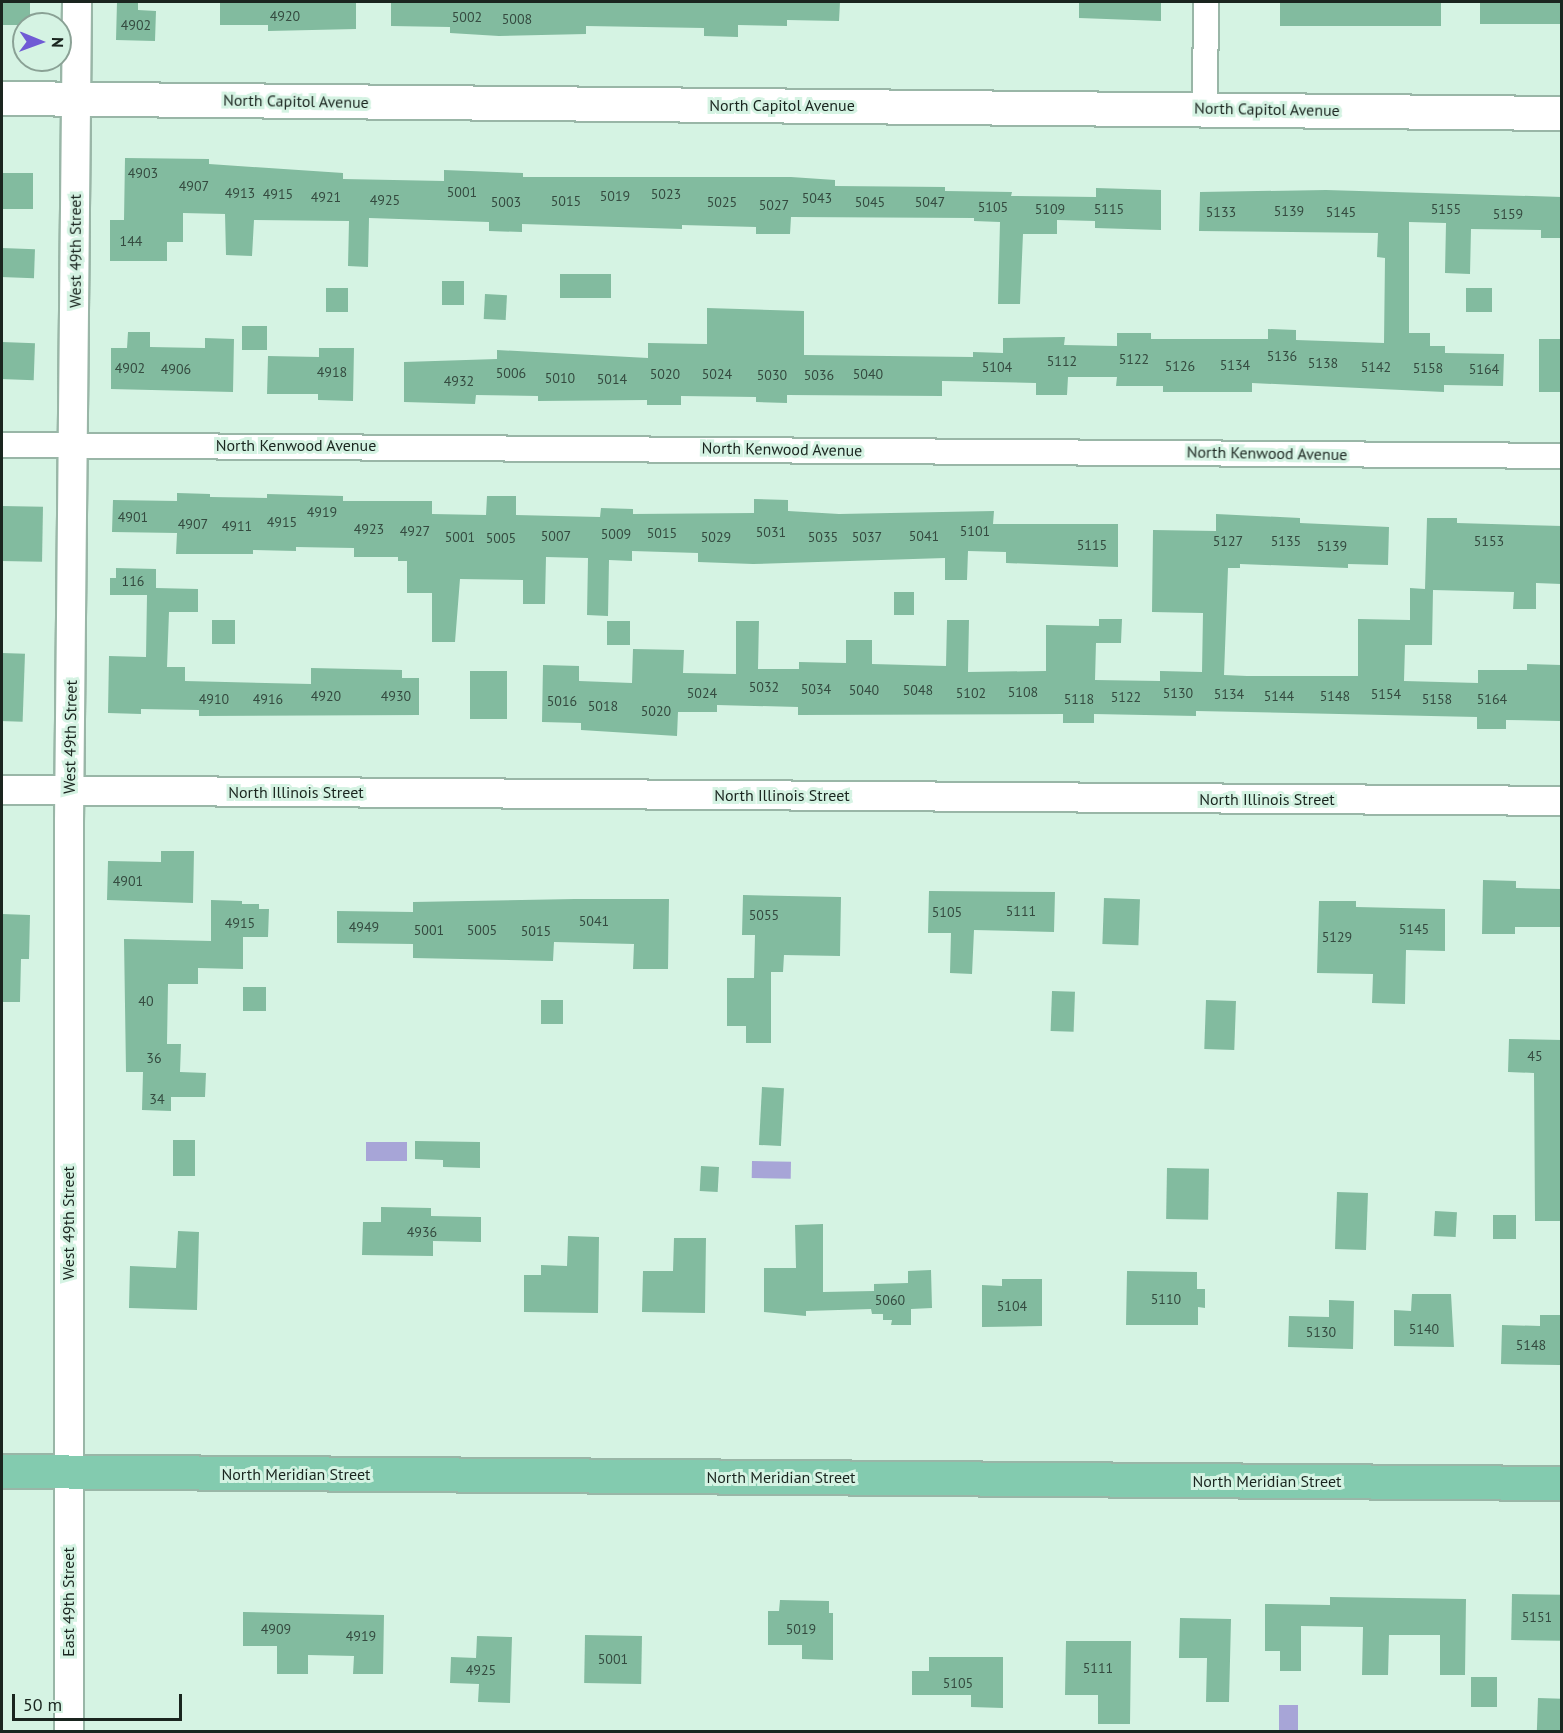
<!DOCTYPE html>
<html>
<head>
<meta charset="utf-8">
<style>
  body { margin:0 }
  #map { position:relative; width:1563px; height:1733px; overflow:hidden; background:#d5f3e3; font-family:"PT Sans",sans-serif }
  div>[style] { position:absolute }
  .water>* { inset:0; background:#a7a5d7; transform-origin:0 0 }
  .building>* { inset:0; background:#82bb9f; transform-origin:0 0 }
  .roads { filter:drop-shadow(2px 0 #99b6a7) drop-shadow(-2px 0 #99b6a7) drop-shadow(0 2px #99b6a7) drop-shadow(0 -2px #99b6a7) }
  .minor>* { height:24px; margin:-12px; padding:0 12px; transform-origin:12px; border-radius:12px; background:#fff }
  .tertiary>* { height:28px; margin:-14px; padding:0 14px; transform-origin:14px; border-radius:14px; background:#fff }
  .secondary>* { height:33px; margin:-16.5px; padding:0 16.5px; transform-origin:16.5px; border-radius:16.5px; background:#fff }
  .primary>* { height:33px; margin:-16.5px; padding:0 16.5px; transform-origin:16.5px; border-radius:16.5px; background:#83cbaf }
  span { translate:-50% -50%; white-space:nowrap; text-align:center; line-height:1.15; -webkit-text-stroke:6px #d5f3e3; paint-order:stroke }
  .number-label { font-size:14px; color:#344a3f }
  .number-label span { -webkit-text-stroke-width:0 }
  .street-label { font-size:16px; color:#1a251f }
  .frame { position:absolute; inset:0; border:3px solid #1a251f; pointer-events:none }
  .north { position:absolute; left:12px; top:12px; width:60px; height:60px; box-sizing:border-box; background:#d5f3e3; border:2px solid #8aa195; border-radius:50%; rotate:91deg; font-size:16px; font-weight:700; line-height:24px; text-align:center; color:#1a251f }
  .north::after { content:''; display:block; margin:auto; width:21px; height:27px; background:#705bd5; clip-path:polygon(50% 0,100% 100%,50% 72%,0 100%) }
  .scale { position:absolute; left:12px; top:1694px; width:170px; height:27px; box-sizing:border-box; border:3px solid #1a251f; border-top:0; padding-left:8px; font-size:18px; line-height:21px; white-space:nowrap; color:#1a251f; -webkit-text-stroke:4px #d5f3e3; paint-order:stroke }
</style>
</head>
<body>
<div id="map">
  <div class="water">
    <div style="left:366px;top:1142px;width:41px;height:19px"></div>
    <div style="left:752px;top:1161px;width:39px;height:17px;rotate:1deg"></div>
    <div style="left:1279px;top:1705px;width:19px;height:26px"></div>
  </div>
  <div class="building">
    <div style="left:2px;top:2px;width:28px;height:23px"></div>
    <div style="clip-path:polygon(117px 2px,138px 2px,138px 10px,156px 11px,155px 41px,116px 40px)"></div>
    <div style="clip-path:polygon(220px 2px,356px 2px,356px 29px,268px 31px,268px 25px,220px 25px)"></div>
    <div style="clip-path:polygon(391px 2px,840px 2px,839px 21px,787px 20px,787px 26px,738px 25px,738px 37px,704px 36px,704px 28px,586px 26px,586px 34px,499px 36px,450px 33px,450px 27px,391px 26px)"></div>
    <div style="clip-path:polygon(1079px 2px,1161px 2px,1161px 21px,1079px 18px)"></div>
    <div style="left:1280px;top:2px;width:161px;height:24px"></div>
    <div style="left:1480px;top:2px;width:82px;height:22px"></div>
    <div style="clip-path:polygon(125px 158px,209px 159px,209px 164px,343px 173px,343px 179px,444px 181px,444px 170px,523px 173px,523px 177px,791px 177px,835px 180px,835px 186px,945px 187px,945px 191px,1012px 192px,1011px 196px,1096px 197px,1096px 188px,1161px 190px,1161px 230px,1095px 228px,1095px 221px,1057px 220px,1057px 234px,1023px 234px,1020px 304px,998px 304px,1000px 222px,974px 221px,974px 218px,791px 217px,790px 234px,756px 234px,756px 227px,682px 225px,682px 229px,522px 224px,522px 232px,489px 231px,489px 222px,369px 218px,368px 267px,348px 266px,349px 221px,254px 220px,252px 256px,226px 255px,225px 214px,183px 213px,183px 242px,167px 242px,167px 261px,110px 261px,110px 220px,124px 220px)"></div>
    <div style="left:2px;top:173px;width:31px;height:36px"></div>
    <div style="clip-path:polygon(1326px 190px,1562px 197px,1562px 238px,1541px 238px,1541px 230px,1471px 229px,1470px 274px,1445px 273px,1446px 223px,1409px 222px,1409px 333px,1430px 333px,1430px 346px,1445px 346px,1445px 353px,1504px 354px,1503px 386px,1444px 385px,1444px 392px,1252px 383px,1252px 392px,1163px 392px,1163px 386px,1116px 386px,1117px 377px,1068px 377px,1067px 395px,1036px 395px,1036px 383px,942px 381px,942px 396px,787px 395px,787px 403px,756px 402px,756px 397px,681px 396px,681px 405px,647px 405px,647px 400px,538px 401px,538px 396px,476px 395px,475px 404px,404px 402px,404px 362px,497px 359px,497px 350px,648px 358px,648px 343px,707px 344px,707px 308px,804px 311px,804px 355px,973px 357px,973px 352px,1003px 353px,1003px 338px,1065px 337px,1064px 345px,1117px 346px,1117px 333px,1151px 333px,1151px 339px,1268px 339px,1268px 329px,1296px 330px,1296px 340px,1384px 343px,1385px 258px,1377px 257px,1378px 233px,1199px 231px,1200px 192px)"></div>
    <div style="left:2px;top:248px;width:33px;height:29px;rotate:2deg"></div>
    <div style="left:611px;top:274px;width:24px;height:51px;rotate:90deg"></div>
    <div style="left:442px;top:281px;width:22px;height:24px"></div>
    <div style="left:326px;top:288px;width:22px;height:24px"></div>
    <div style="left:1466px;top:288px;width:26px;height:24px"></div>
    <div style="left:485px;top:294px;width:22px;height:25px;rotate:3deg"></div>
    <div style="left:242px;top:326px;width:25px;height:24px"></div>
    <div style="clip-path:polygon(128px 332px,150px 332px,150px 347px,205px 348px,205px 338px,234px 339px,233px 392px,111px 389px,111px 348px,127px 348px)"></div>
    <div style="left:1539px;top:339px;width:23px;height:53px"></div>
    <div style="left:2px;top:342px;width:33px;height:37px;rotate:2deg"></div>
    <div style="clip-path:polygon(319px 348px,354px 348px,353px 401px,318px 400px,318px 394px,267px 394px,268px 356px,319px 357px)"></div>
    <div style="clip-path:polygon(177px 493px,210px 494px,210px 497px,267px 498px,267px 494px,343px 496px,343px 501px,432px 501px,432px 514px,486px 515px,487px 496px,516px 496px,516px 515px,600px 517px,601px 508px,633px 509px,633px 514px,754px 513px,754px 499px,788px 500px,788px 511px,839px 514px,994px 511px,993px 524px,1118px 524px,1118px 567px,1006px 563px,1006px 552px,968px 551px,967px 580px,945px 580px,945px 558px,753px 564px,698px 562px,698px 553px,632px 551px,632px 561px,609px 560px,608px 616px,587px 615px,588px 558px,546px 557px,545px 604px,523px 604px,523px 580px,460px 579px,455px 642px,432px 642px,432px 593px,407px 593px,407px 561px,398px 561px,398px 557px,354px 557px,354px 548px,296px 547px,296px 551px,253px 550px,253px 554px,176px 554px,177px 533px,112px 532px,113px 500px,177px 501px)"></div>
    <div style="left:2px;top:506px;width:41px;height:55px;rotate:1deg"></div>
    <div style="clip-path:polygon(1216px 514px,1300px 518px,1300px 523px,1389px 527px,1388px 565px,1348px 564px,1348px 568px,1240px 564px,1240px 568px,1228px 568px,1224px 675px,1247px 676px,1358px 676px,1358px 619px,1410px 620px,1410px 588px,1425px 589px,1427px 518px,1457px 518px,1457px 523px,1562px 526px,1561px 584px,1536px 583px,1536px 609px,1513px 609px,1514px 592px,1433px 590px,1432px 645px,1405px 645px,1404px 681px,1478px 683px,1478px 670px,1527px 670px,1527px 664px,1561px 665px,1560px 721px,1506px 720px,1506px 729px,1477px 729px,1477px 717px,1196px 711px,1196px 716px,1094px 714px,1094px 723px,1063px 723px,1063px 714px,798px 715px,798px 707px,717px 705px,717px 712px,678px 712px,677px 736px,581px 730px,581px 723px,542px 722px,543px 665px,579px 666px,579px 681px,632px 683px,633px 649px,684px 650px,683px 673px,736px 674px,736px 621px,759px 621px,758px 669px,799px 669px,799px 662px,846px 663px,846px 640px,872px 640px,872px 664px,946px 666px,947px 620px,969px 620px,968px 672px,1046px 671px,1046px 625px,1099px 626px,1099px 619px,1122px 619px,1121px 643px,1096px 643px,1095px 680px,1160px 681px,1160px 671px,1202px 672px,1203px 613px,1152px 612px,1153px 530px,1216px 531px)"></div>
    <div style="clip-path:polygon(116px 568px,156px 569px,156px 588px,198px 589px,198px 612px,169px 612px,167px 667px,185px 667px,185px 681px,311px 684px,311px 668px,402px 670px,402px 678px,419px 678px,419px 715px,199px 716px,199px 710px,141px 709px,141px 714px,108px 713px,109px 656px,146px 657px,147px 595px,110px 595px,110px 578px,116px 578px)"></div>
    <div style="left:894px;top:592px;width:20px;height:23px"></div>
    <div style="left:212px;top:620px;width:23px;height:24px"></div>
    <div style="left:607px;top:621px;width:23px;height:24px"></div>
    <div style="left:2px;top:653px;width:23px;height:68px;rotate:2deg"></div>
    <div style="left:470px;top:671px;width:37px;height:48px"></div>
    <div style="clip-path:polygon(161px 851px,194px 851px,193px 903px,107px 900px,108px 861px,161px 862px)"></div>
    <div style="clip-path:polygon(1483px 880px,1516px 881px,1516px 888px,1562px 889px,1562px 927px,1515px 927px,1515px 934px,1482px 934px)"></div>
    <div style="clip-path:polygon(929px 891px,1055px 892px,1054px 932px,974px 930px,972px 974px,950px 973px,951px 933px,928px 933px)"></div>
    <div style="clip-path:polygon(743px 895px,841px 897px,840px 956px,784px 955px,783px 972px,771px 972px,771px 1043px,746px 1043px,746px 1026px,727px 1026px,727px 978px,754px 978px,755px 935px,742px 935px)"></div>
    <div style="left:1104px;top:898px;width:36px;height:46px;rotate:2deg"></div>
    <div style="clip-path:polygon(575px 899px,669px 899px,668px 969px,633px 969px,634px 944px,554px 942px,553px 961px,413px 958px,413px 944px,337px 943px,337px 911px,413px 912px,413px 902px)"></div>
    <div style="clip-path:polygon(211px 900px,242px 901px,242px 904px,259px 904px,259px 909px,269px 909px,268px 937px,243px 937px,243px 969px,198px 968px,198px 984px,168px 984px,167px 1044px,181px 1044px,180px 1072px,206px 1073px,205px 1097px,171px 1097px,171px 1111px,142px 1110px,143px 1072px,126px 1072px,124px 939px,211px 941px)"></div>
    <div style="clip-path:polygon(1319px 901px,1356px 901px,1356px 907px,1445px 909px,1445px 951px,1406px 950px,1405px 1004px,1372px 1003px,1373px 974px,1317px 973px)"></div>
    <div style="clip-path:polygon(2px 914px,30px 915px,29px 959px,21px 959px,20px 1002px,2px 1002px)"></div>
    <div style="left:243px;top:987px;width:23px;height:24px"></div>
    <div style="left:1052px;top:991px;width:23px;height:40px;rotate:2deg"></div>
    <div style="left:541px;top:1000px;width:22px;height:24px"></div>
    <div style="left:1206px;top:1000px;width:30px;height:49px;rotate:2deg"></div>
    <div style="clip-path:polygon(1509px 1039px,1562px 1040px,1562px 1221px,1535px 1221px,1534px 1073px,1508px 1072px)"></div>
    <div style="left:762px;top:1087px;width:22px;height:58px;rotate:3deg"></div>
    <div style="left:173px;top:1140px;width:22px;height:36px"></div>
    <div style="clip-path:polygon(415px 1141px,480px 1142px,480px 1168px,443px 1167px,443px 1160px,415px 1159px)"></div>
    <div style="left:701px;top:1166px;width:18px;height:25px;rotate:3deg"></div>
    <div style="left:1167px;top:1168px;width:42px;height:51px;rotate:1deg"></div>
    <div style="left:1337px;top:1192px;width:31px;height:57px;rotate:2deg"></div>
    <div style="clip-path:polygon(381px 1207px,431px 1208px,431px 1216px,481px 1217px,481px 1242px,433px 1241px,433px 1256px,362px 1255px,363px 1222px,381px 1222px)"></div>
    <div style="left:1435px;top:1211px;width:22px;height:25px;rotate:3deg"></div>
    <div style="left:1493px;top:1215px;width:23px;height:24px"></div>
    <div style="clip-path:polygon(823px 1224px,823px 1292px,874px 1291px,874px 1284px,908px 1283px,908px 1271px,931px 1270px,932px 1308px,911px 1309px,911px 1325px,891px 1325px,892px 1320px,883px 1320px,883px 1314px,872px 1314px,871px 1309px,806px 1311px,806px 1316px,764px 1312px,764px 1268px,796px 1268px,795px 1225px)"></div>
    <div style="clip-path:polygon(178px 1231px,199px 1232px,197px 1310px,129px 1308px,130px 1266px,176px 1268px)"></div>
    <div style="clip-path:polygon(568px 1236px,599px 1237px,598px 1313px,524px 1312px,524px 1275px,541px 1275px,541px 1265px,567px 1266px)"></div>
    <div style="clip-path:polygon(674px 1238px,706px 1238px,705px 1313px,642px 1312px,643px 1271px,673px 1271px)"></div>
    <div style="clip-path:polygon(1127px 1271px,1197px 1272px,1197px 1289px,1205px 1289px,1205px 1308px,1198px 1307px,1198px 1325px,1126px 1325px)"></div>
    <div style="clip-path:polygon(1002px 1279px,1042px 1279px,1042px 1326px,982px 1327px,982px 1285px,1002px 1286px)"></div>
    <div style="clip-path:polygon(1412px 1294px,1451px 1294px,1454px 1347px,1394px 1346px,1394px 1310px,1411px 1311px)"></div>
    <div style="clip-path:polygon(1329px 1300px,1354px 1301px,1353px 1349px,1288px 1347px,1289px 1316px,1329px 1317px)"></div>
    <div style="clip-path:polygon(1540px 1315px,1560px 1315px,1560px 1365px,1501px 1364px,1502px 1325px,1540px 1326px)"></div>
    <div style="left:1512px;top:1594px;width:50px;height:46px;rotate:1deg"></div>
    <div style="clip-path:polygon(1330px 1597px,1466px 1599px,1465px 1675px,1440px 1675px,1440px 1635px,1389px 1635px,1388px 1675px,1362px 1675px,1363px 1627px,1301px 1626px,1301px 1671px,1280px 1671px,1280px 1651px,1265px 1651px,1265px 1604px,1330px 1605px)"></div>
    <div style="clip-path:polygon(780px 1600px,829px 1601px,829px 1613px,833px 1613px,833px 1660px,802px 1659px,802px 1645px,768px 1645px,768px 1611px,779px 1611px)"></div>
    <div style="clip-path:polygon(243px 1612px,384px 1615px,383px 1674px,353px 1674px,354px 1656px,308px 1655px,308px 1674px,277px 1674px,277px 1646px,243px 1646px)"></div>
    <div style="clip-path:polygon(1180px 1618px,1231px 1619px,1229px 1702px,1206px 1702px,1207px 1658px,1179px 1658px)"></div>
    <div style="left:585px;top:1635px;width:57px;height:48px;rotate:1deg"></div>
    <div style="clip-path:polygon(477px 1636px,512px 1637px,510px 1703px,478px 1702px,479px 1684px,450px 1683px,451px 1657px,476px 1658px)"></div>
    <div style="clip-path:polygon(1066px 1641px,1131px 1641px,1130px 1724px,1098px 1724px,1098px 1695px,1065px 1695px)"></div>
    <div style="clip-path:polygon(929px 1657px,1003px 1657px,1003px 1708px,971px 1707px,971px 1695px,912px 1695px,912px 1671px,929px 1671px)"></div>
    <div style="left:1471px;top:1677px;width:26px;height:30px"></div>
    <div style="left:1538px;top:1698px;width:24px;height:33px;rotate:2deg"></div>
  </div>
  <div class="roads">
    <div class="minor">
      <div style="left:1205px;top:108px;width:106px;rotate:-89.5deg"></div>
      <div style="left:2px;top:445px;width:1560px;rotate:0.4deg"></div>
    </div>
    <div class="tertiary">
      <div style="left:2px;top:790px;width:1560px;rotate:0.4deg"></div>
      <div style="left:69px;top:1732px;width:910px;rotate:-90deg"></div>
      <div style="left:69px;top:822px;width:820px;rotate:-89.44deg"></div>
    </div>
    <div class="secondary">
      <div style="left:2px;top:98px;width:1560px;rotate:0.55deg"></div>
    </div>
    <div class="primary">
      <div style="left:2px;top:1471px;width:1560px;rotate:0.44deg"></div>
    </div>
  </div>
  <div class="number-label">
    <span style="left:285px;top:16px">4920</span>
    <span style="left:467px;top:17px">5002</span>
    <span style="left:517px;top:19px">5008</span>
    <span style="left:136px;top:25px">4902</span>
    <span style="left:143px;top:173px">4903</span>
    <span style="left:194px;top:186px">4907</span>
    <span style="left:462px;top:192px">5001</span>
    <span style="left:240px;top:193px">4913</span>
    <span style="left:278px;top:194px">4915</span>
    <span style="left:666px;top:194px">5023</span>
    <span style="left:615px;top:196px">5019</span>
    <span style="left:326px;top:197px">4921</span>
    <span style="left:817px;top:198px">5043</span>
    <span style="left:385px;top:200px">4925</span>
    <span style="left:566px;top:201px">5015</span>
    <span style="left:506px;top:202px">5003</span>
    <span style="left:722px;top:202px">5025</span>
    <span style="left:870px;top:202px">5045</span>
    <span style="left:930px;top:202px">5047</span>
    <span style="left:774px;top:205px">5027</span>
    <span style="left:993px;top:207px">5105</span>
    <span style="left:1050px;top:209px">5109</span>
    <span style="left:1109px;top:209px">5115</span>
    <span style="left:1446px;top:209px">5155</span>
    <span style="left:1289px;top:211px">5139</span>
    <span style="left:1221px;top:212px">5133</span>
    <span style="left:1341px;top:212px">5145</span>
    <span style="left:1508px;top:214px">5159</span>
    <span style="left:131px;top:241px">144</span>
    <span style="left:1282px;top:356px">5136</span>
    <span style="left:1134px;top:359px">5122</span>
    <span style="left:1062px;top:361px">5112</span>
    <span style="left:1323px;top:363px">5138</span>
    <span style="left:1235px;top:365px">5134</span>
    <span style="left:1180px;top:366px">5126</span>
    <span style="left:997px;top:367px">5104</span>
    <span style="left:1376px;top:367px">5142</span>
    <span style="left:130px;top:368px">4902</span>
    <span style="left:1428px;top:368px">5158</span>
    <span style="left:176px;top:369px">4906</span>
    <span style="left:1484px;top:369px">5164</span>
    <span style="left:332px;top:372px">4918</span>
    <span style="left:511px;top:373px">5006</span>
    <span style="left:665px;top:374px">5020</span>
    <span style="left:717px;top:374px">5024</span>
    <span style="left:868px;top:374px">5040</span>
    <span style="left:772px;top:375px">5030</span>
    <span style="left:819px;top:375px">5036</span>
    <span style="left:560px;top:378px">5010</span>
    <span style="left:612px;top:379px">5014</span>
    <span style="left:459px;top:381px">4932</span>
    <span style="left:322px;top:512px">4919</span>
    <span style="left:133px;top:517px">4901</span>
    <span style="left:282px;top:522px">4915</span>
    <span style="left:193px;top:524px">4907</span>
    <span style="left:237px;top:526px">4911</span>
    <span style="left:369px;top:529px">4923</span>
    <span style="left:415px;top:531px">4927</span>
    <span style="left:975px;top:531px">5101</span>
    <span style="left:771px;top:532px">5031</span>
    <span style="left:662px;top:533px">5015</span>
    <span style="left:616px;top:534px">5009</span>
    <span style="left:556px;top:536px">5007</span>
    <span style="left:924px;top:536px">5041</span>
    <span style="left:460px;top:537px">5001</span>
    <span style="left:716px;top:537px">5029</span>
    <span style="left:823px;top:537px">5035</span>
    <span style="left:867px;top:537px">5037</span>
    <span style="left:501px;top:538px">5005</span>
    <span style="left:1228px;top:541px">5127</span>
    <span style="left:1286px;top:541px">5135</span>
    <span style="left:1489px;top:541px">5153</span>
    <span style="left:1092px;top:545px">5115</span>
    <span style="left:1332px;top:546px">5139</span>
    <span style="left:133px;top:581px">116</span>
    <span style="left:764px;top:687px">5032</span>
    <span style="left:816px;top:689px">5034</span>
    <span style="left:864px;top:690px">5040</span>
    <span style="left:918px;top:690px">5048</span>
    <span style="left:1023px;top:692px">5108</span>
    <span style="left:702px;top:693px">5024</span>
    <span style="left:971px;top:693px">5102</span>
    <span style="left:1178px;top:693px">5130</span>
    <span style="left:1229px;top:694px">5134</span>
    <span style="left:1386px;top:694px">5154</span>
    <span style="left:326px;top:696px">4920</span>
    <span style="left:396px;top:696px">4930</span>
    <span style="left:1279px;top:696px">5144</span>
    <span style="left:1335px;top:696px">5148</span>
    <span style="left:1126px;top:697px">5122</span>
    <span style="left:214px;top:699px">4910</span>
    <span style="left:268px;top:699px">4916</span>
    <span style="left:1079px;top:699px">5118</span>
    <span style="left:1437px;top:699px">5158</span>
    <span style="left:1492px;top:699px">5164</span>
    <span style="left:562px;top:701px">5016</span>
    <span style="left:603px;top:706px">5018</span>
    <span style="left:656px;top:711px">5020</span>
    <span style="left:128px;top:881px">4901</span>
    <span style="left:1021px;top:911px">5111</span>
    <span style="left:947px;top:912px">5105</span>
    <span style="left:764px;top:915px">5055</span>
    <span style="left:594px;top:921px">5041</span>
    <span style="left:240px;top:923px">4915</span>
    <span style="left:364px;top:927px">4949</span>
    <span style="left:1414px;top:929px">5145</span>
    <span style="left:429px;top:930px">5001</span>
    <span style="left:482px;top:930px">5005</span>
    <span style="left:536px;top:931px">5015</span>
    <span style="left:1337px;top:937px">5129</span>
    <span style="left:146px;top:1001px">40</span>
    <span style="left:1535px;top:1056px">45</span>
    <span style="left:154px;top:1058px">36</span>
    <span style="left:157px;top:1099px">34</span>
    <span style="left:422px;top:1232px">4936</span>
    <span style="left:1166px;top:1299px">5110</span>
    <span style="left:890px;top:1300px">5060</span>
    <span style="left:1012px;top:1306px">5104</span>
    <span style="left:1424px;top:1329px">5140</span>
    <span style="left:1321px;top:1332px">5130</span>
    <span style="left:1531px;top:1345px">5148</span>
    <span style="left:1537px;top:1617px">5151</span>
    <span style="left:276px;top:1629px">4909</span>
    <span style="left:801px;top:1629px">5019</span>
    <span style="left:361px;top:1636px">4919</span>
    <span style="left:613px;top:1659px">5001</span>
    <span style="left:1098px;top:1668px">5111</span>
    <span style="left:481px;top:1670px">4925</span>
    <span style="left:958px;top:1683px">5105</span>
  </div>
  <div class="street-label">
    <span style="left:296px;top:101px;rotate:1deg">North Capitol Avenue</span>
    <span style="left:782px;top:105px">North Capitol Avenue</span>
    <span style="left:1267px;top:109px;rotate:1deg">North Capitol Avenue</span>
    <span style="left:75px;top:251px;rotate:-90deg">West 49th Street</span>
    <span style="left:296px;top:445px">North Kenwood Avenue</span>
    <span style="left:782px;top:449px;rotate:1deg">North Kenwood Avenue</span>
    <span style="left:1267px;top:453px;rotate:1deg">North Kenwood Avenue</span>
    <span style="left:70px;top:737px;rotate:-89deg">West 49th Street</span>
    <span style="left:296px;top:792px">North Illinois Street</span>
    <span style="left:782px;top:795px">North Illinois Street</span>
    <span style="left:1267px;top:799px">North Illinois Street</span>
    <span style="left:68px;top:1223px;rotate:-90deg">West 49th Street</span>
    <span style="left:296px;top:1474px">North Meridian Street</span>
    <span style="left:781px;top:1477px">North Meridian Street</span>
    <span style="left:1267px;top:1481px">North Meridian Street</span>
    <span style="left:68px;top:1602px;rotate:-90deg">East 49th Street</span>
  </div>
  <div class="frame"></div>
  <div class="north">N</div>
  <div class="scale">50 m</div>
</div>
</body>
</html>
